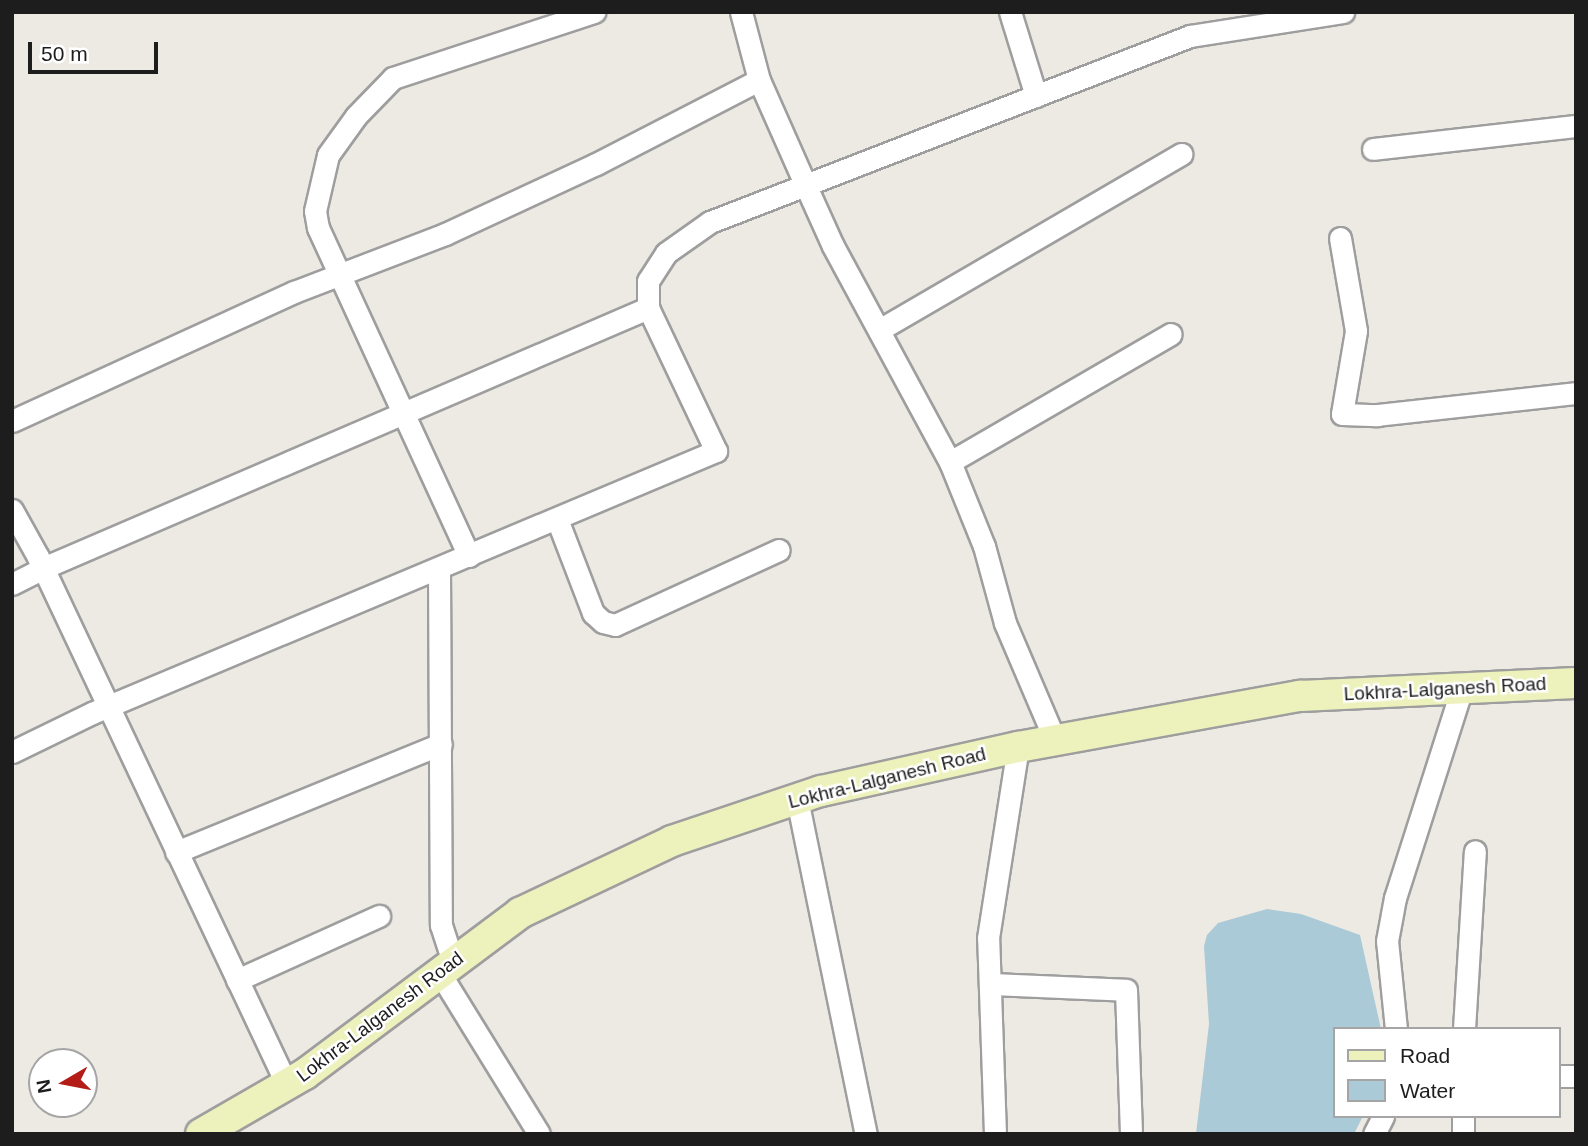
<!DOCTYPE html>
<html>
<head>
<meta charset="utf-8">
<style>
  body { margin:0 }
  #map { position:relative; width:1588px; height:1146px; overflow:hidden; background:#edeae4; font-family:Arial,sans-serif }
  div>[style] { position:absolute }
  .water>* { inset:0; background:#a9cad6 }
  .roads { filter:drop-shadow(2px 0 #9e9e9e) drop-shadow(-2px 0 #9e9e9e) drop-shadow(0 2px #9e9e9e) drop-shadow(0 -2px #9e9e9e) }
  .minor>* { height:21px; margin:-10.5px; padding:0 10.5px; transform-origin:10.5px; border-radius:10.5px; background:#fff }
  .secondary>* { height:30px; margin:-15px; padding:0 15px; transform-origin:15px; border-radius:15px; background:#edf2bd }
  span { translate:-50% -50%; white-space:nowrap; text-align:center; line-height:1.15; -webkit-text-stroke:5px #fff; paint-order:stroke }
  .street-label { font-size:19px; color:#1d1d1d }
  .frame { position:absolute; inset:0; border:14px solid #1d1d1d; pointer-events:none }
  .legend { position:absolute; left:1333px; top:1027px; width:228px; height:91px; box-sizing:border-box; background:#fff; border:2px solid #a5a5a5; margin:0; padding:9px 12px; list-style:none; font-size:21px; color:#1d1d1d }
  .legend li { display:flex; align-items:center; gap:14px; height:35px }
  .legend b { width:35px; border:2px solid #a5a5a5 }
  .north { position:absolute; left:28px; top:1048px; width:70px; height:70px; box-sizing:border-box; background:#fff; border:2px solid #a5a5a5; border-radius:50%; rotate:260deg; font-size:19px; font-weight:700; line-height:28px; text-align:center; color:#1d1d1d }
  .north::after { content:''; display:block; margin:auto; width:24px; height:32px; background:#b31c17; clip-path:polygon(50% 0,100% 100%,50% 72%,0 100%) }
  .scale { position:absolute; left:28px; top:42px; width:130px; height:32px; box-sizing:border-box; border:4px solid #1d1d1d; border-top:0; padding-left:9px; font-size:21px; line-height:24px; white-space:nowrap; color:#1d1d1d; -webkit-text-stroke:5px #fff; paint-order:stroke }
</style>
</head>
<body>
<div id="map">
  <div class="water">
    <div style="clip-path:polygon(1267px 909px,1301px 914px,1360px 935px,1381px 1029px,1334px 1029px,1334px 1116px,1363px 1116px,1354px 1134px,1196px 1134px,1209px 1024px,1204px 946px,1207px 935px,1218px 923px)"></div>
  </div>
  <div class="roads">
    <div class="minor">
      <div style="left:741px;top:12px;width:70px;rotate:75.2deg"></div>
      <div style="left:759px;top:80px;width:114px;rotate:66.1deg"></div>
      <div style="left:805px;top:184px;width:68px;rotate:65.7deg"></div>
      <div style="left:833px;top:246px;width:246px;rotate:61.6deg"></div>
      <div style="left:950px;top:462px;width:91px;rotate:68deg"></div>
      <div style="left:984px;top:546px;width:80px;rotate:74.7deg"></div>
      <div style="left:1005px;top:623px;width:127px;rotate:66.9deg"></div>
      <div style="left:1010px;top:12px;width:88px;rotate:72.8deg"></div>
      <div style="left:1373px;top:149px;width:204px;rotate:-6.5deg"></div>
      <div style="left:1340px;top:238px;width:94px;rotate:80.2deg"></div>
      <div style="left:1356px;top:331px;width:84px;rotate:99.6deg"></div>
      <div style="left:1342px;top:414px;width:35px;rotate:2deg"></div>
      <div style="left:1377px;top:415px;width:200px;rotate:-6.3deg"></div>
      <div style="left:879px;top:330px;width:350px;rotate:-30.2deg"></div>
      <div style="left:12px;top:421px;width:310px;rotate:-24.6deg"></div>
      <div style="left:294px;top:292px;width:162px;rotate:-21deg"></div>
      <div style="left:445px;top:234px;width:166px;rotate:-24.9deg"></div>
      <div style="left:596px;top:164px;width:183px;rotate:-27.3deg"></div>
      <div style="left:950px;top:462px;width:255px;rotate:-30.1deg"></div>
      <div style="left:12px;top:510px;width:54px;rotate:61deg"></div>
      <div style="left:38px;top:557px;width:584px;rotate:64.75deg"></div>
      <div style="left:557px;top:519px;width:101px;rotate:69deg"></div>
      <div style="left:593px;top:613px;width:13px;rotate:42deg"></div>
      <div style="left:603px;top:622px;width:12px;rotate:14deg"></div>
      <div style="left:615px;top:625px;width:180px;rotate:-24.6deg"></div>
      <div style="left:469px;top:556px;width:361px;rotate:-114.7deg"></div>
      <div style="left:318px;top:228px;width:17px;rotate:-100deg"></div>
      <div style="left:315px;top:211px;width:57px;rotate:-76.9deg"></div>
      <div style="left:328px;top:155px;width:48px;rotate:-54.3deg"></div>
      <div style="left:356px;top:116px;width:53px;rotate:-45.8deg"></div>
      <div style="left:393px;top:78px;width:212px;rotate:-18.2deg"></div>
      <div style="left:439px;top:569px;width:356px;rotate:89.7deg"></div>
      <div style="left:441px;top:925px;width:38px;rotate:72deg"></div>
      <div style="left:12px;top:584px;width:35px;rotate:-27deg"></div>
      <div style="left:43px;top:568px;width:659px;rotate:-23.26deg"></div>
      <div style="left:12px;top:752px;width:89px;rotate:-26deg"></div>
      <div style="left:92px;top:713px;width:677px;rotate:-22.78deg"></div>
      <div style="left:716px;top:451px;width:158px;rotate:-115.4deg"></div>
      <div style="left:648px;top:308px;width:27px;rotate:-90deg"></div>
      <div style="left:648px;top:281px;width:33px;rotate:-57deg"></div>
      <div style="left:666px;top:253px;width:54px;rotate:-35.2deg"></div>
      <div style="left:710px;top:222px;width:515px;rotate:-21.18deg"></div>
      <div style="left:1190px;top:36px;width:155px;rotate:-8.9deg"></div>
      <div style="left:797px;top:799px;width:342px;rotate:78.4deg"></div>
      <div style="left:176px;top:852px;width:286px;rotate:-22.2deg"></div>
      <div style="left:439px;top:972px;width:190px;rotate:58.3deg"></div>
      <div style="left:237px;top:980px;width:156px;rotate:-24.3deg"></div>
      <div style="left:991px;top:984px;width:135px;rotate:2.5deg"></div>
      <div style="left:1126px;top:990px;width:144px;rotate:88deg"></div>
      <div style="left:1396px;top:1029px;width:88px;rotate:-95.8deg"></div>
      <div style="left:1387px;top:941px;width:44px;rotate:-79.5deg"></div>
      <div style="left:1395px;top:898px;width:220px;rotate:-72.3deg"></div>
      <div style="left:1464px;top:1029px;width:178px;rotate:-86.5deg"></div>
      <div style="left:1558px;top:1076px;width:18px"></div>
      <div style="left:1463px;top:1116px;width:18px;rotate:90deg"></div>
      <div style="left:995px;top:1134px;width:196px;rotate:-92deg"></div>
      <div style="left:988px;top:938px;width:193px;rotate:-81.1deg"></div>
      <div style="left:1374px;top:1134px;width:20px;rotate:-63deg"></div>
    </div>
    <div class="secondary">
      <div style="left:201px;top:1134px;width:120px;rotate:-30deg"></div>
      <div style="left:305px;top:1074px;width:269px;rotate:-36.8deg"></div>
      <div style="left:520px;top:913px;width:168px;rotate:-25.3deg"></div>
      <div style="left:672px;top:841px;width:157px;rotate:-18.6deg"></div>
      <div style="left:821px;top:791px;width:202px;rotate:-12.6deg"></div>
      <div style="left:1018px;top:747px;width:287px;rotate:-10.3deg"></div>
      <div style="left:1300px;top:696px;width:276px;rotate:-2.7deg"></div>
    </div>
  </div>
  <div class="street-label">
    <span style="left:1445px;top:689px;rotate:-3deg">Lokhra-Lalganesh Road</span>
    <span style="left:887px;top:778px;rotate:-14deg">Lokhra-Lalganesh Road</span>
    <span style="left:380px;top:1017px;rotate:-37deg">Lokhra-Lalganesh Road</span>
  </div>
  <div class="frame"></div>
  <ul class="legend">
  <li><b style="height:9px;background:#edf2bd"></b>Road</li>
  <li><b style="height:19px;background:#a9cad6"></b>Water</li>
  </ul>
  <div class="north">N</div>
  <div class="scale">50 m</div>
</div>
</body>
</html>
